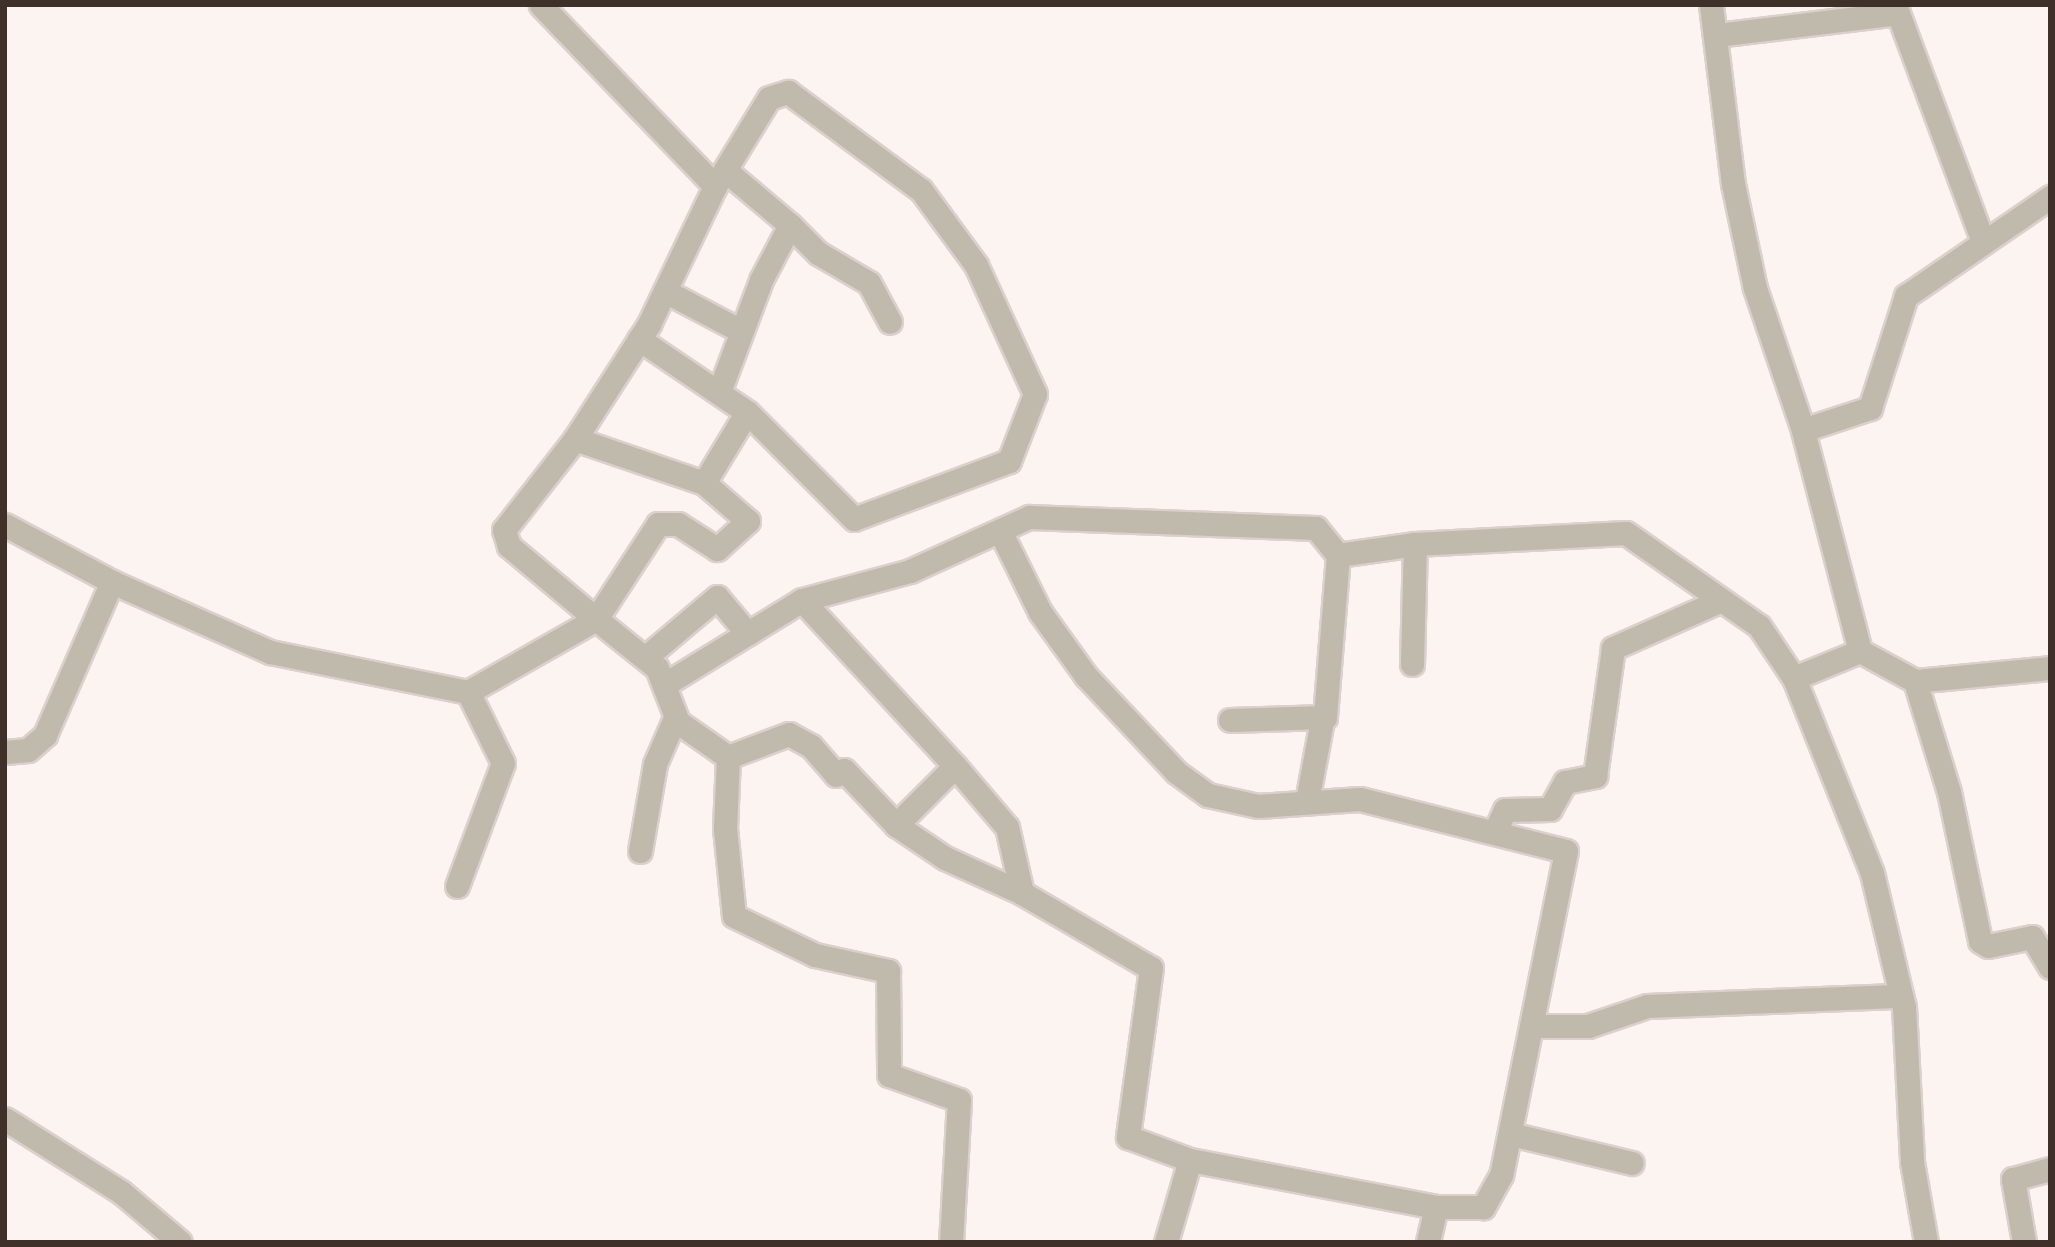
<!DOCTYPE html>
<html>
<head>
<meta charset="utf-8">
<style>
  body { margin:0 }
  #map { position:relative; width:2055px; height:1247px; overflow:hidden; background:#fcf4f1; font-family:Overpass,sans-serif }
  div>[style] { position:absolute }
  .roads { filter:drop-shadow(2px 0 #dad1cd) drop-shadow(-2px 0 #dad1cd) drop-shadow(0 2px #dad1cd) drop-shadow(0 -2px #dad1cd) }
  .minor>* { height:23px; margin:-11.5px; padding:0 11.5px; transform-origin:11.5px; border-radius:11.5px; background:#bfbaab }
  span { translate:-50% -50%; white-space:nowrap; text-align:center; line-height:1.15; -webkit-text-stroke:6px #fff; paint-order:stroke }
  .frame { position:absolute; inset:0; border:7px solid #3f302a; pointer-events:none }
</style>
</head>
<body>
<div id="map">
  <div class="roads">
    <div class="minor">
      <div style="left:1711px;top:5px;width:180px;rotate:83deg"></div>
      <div style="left:1733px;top:184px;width:106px;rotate:78.1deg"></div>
      <div style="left:1755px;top:288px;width:150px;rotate:71.3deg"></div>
      <div style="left:1717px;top:35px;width:182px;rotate:-6.9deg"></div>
      <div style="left:1898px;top:13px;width:243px;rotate:69.6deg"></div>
      <div style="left:715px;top:186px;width:103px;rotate:-58.5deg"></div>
      <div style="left:769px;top:98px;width:20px;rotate:-18deg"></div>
      <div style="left:788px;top:92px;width:165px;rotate:36.4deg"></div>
      <div style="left:921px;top:190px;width:93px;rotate:53.7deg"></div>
      <div style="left:976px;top:265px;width:142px;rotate:65.4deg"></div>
      <div style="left:1035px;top:394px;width:72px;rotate:111.2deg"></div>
      <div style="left:1009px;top:461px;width:165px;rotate:159.5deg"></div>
      <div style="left:854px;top:519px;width:151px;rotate:-135deg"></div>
      <div style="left:790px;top:225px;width:40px;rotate:45deg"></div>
      <div style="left:818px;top:253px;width:59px;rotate:30.5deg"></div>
      <div style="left:869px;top:283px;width:44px;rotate:61.7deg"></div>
      <div style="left:665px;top:291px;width:86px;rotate:27.8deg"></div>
      <div style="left:639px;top:339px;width:130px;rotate:34.1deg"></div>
      <div style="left:747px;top:412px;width:83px;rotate:121.2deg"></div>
      <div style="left:719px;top:392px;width:120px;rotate:-69.4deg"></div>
      <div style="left:761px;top:280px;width:62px;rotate:-62.2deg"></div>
      <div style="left:790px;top:225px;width:85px;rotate:-139.8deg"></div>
      <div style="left:575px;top:439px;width:136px;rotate:18.8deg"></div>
      <div style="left:704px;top:483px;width:58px;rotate:40.8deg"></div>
      <div style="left:748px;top:521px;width:42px;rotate:137.9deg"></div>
      <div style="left:717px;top:549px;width:46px;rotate:-147.3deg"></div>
      <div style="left:678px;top:524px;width:20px;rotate:180deg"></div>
      <div style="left:658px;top:524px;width:113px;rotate:123.1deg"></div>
      <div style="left:596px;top:619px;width:78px;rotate:38.8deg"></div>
      <div style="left:657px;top:668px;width:58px;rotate:68.7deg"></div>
      <div style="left:678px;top:722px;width:61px;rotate:35deg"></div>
      <div style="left:728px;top:757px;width:65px;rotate:-20.7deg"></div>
      <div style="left:789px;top:734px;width:25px;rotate:29deg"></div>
      <div style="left:811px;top:746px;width:38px;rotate:49deg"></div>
      <div style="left:836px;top:775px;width:9px;rotate:-32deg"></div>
      <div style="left:844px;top:770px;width:76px;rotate:46.6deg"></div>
      <div style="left:896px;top:825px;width:83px;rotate:-45deg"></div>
      <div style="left:955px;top:766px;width:226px;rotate:-132.7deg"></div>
      <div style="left:802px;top:600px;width:162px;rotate:148.4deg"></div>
      <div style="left:5px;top:525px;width:121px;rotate:28deg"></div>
      <div style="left:1000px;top:531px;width:90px;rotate:63.7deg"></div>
      <div style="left:1040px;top:612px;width:79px;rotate:54.3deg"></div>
      <div style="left:1086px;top:676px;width:132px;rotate:46.8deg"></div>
      <div style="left:1176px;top:772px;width:39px;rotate:36deg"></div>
      <div style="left:1208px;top:795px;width:51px;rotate:12.4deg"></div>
      <div style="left:1258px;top:806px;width:102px;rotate:-3.9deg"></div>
      <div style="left:1360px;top:799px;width:212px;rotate:14.2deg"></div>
      <div style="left:1566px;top:851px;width:330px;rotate:101.3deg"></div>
      <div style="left:1501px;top:1175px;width:37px;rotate:119deg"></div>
      <div style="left:1483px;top:1207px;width:47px;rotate:180deg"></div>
      <div style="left:1436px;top:1207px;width:36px;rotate:103deg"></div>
      <div style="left:1338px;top:555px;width:78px;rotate:-8.1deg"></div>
      <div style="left:1415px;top:544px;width:211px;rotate:-3deg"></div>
      <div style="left:1626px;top:533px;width:162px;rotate:35deg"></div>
      <div style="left:1759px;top:626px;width:63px;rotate:56.1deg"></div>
      <div style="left:1794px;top:678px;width:210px;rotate:68.2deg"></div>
      <div style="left:1872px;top:873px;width:138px;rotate:76.6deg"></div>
      <div style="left:1904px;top:1007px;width:155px;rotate:87deg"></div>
      <div style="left:1912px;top:1162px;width:81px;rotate:80.1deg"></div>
      <div style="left:802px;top:600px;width:112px;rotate:-15deg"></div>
      <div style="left:910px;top:571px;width:131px;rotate:-24.4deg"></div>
      <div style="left:1029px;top:517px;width:287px;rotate:2.2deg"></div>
      <div style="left:1316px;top:528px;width:35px;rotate:51deg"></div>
      <div style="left:1338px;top:555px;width:163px;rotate:94.6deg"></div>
      <div style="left:1325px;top:717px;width:95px;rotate:178.2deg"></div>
      <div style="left:1860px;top:651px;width:228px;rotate:-104.5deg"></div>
      <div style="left:1803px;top:430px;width:71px;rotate:-18.2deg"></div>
      <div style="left:1870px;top:408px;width:118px;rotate:-72.2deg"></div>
      <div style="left:1906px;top:296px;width:175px;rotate:-34.5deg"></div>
      <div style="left:646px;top:657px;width:93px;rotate:-40.2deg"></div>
      <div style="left:717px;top:597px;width:48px;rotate:50deg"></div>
      <div style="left:1412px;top:664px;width:120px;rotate:-88.6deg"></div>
      <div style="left:1794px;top:678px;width:71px;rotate:-22.2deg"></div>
      <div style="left:1860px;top:651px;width:63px;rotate:28.6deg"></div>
      <div style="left:1915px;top:681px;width:116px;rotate:73deg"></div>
      <div style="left:1949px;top:792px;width:152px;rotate:78.2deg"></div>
      <div style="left:1980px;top:941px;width:9px;rotate:32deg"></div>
      <div style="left:1988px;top:946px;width:45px;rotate:-11.6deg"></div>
      <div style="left:2032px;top:937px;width:35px;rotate:59deg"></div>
      <div style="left:1915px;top:681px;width:136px;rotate:-5.5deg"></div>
      <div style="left:5px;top:752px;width:23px;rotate:-5deg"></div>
      <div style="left:28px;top:750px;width:23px;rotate:-41deg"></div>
      <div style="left:45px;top:735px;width:167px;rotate:-66.4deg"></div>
      <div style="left:112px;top:582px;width:173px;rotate:23.9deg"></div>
      <div style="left:270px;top:652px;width:202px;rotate:11.4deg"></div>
      <div style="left:468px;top:692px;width:147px;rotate:-29.7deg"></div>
      <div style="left:596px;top:619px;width:114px;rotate:-140deg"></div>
      <div style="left:509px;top:546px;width:17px;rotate:-107deg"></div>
      <div style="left:504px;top:530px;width:115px;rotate:-52deg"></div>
      <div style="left:575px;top:439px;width:137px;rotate:-57.2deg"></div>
      <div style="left:649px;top:324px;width:153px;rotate:-64.4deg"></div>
      <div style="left:715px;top:186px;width:251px;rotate:-133.9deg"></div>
      <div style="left:728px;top:757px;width:71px;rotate:92.4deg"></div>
      <div style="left:725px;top:828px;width:88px;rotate:84.2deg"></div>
      <div style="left:734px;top:916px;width:90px;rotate:25.7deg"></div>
      <div style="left:815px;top:955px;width:75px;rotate:12.4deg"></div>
      <div style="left:888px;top:971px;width:104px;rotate:89.4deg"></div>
      <div style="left:889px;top:1075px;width:74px;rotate:19.7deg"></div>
      <div style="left:959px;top:1100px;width:142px;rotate:93.2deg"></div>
      <div style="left:955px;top:766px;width:80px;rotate:49.6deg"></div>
      <div style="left:1007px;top:827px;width:68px;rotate:77.2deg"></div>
      <div style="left:1022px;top:893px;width:149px;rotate:30.2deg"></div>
      <div style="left:1151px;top:968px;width:171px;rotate:97.8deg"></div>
      <div style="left:1128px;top:1137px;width:66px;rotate:20.4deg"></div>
      <div style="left:1190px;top:1160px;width:250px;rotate:10.8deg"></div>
      <div style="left:1307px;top:801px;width:82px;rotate:-79.5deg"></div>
      <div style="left:896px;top:825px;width:59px;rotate:34deg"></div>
      <div style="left:945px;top:858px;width:85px;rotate:24.4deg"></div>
      <div style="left:1495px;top:832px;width:24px;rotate:-66deg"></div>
      <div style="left:1505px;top:810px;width:45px;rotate:-1.3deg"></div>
      <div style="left:1550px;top:809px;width:31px;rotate:-61deg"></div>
      <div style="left:1565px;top:782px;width:31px;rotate:-11deg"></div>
      <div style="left:1595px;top:776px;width:129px;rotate:-82deg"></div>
      <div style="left:1613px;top:648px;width:114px;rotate:-23.9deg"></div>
      <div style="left:640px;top:851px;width:88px;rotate:-80.2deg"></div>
      <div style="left:655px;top:764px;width:50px;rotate:-66.5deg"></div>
      <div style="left:457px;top:886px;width:131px;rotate:-69.5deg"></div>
      <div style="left:503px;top:763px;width:79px;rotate:-116.2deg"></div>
      <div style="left:1531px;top:1026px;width:57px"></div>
      <div style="left:1588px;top:1026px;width:62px;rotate:-18.7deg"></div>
      <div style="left:1647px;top:1006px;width:254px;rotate:-2.3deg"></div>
      <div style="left:5px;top:1119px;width:137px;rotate:32.2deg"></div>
      <div style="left:121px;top:1192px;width:77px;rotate:40.3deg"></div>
      <div style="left:1511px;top:1134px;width:124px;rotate:13.5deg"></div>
      <div style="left:1166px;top:1242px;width:85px;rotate:-73.7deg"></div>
      <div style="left:2024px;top:1242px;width:64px;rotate:-99.9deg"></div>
      <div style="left:2013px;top:1179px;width:38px;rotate:-15deg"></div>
    </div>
  </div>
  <div class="frame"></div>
</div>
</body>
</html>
